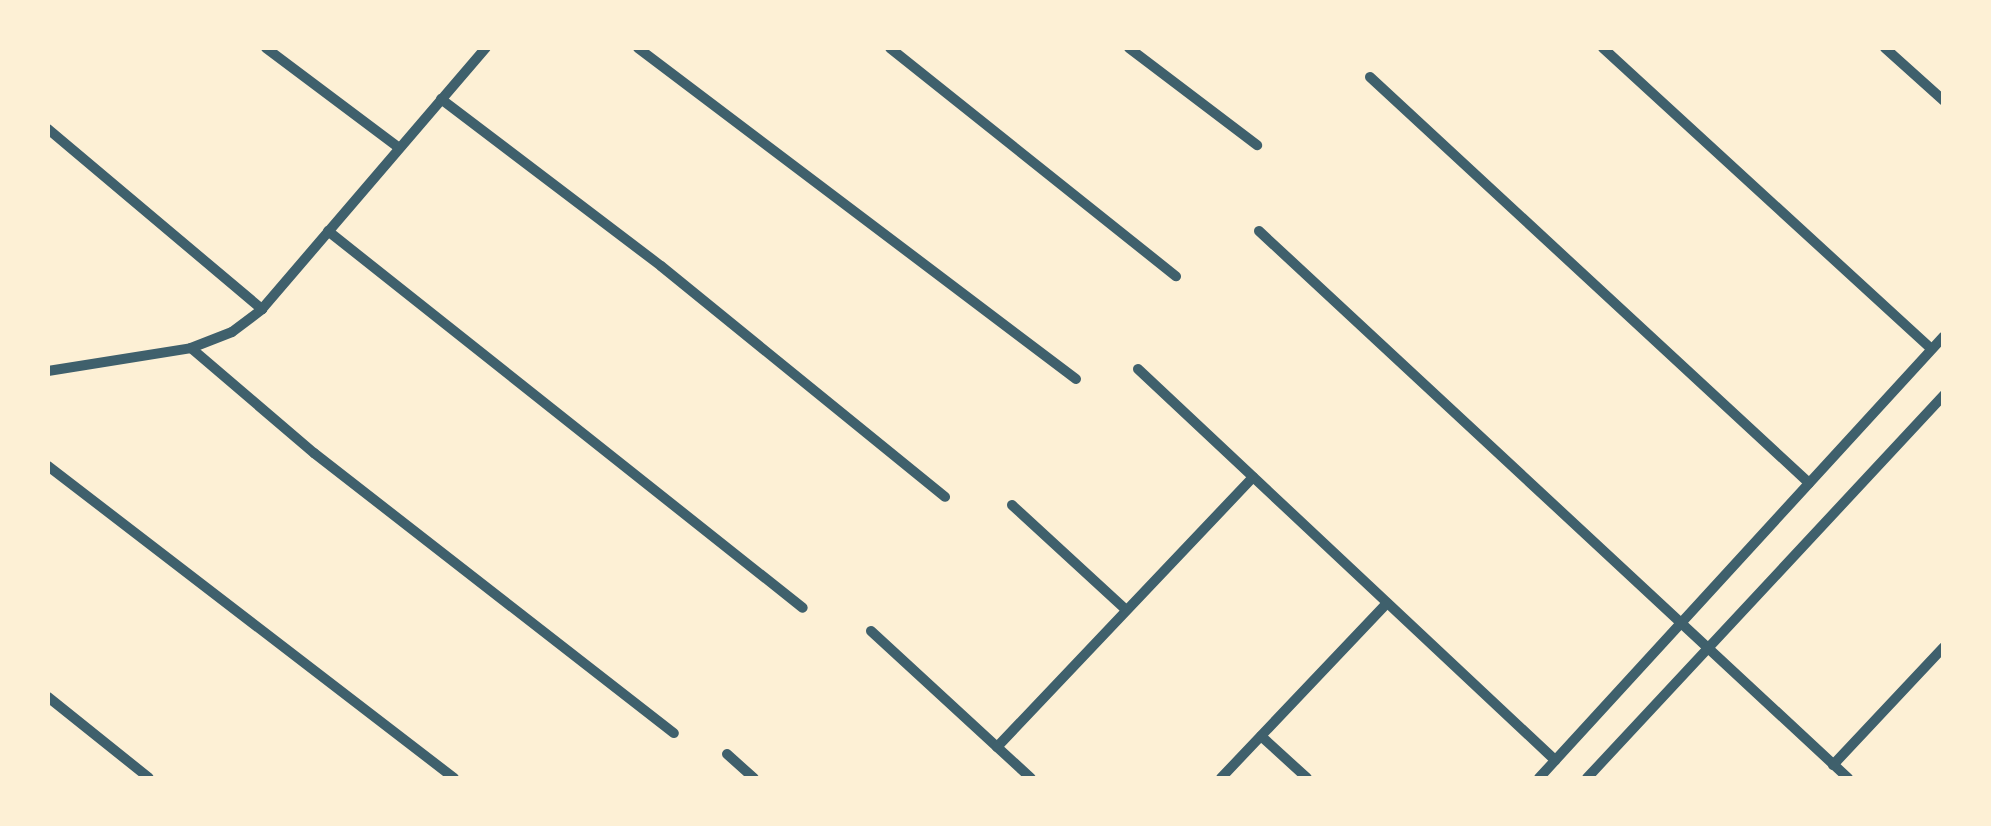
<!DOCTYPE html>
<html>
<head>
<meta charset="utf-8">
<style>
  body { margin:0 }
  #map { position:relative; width:1991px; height:826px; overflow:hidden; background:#fdf0d5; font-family:"Exo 2",sans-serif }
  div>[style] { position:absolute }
  .minor>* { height:10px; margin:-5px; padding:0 5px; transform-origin:5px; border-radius:5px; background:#3f606c }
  span { translate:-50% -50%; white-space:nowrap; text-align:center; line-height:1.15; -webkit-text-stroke:8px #fdf0d5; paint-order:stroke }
  .frame { position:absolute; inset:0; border:50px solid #fdf0d5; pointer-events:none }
</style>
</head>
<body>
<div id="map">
  <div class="minor">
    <div style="left:266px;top:48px;width:165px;rotate:36.9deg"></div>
    <div style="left:638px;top:48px;width:549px;rotate:37.08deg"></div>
    <div style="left:890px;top:48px;width:366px;rotate:38.6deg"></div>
    <div style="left:1129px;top:48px;width:161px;rotate:37.2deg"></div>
    <div style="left:1603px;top:48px;width:445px;rotate:42.5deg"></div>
    <div style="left:1885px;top:48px;width:79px;rotate:41.9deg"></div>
    <div style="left:1370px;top:77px;width:598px;rotate:42.76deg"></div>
    <div style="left:441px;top:99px;width:276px;rotate:37.2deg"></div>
    <div style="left:661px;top:266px;width:366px;rotate:39.1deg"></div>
    <div style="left:48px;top:129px;width:280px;rotate:40.1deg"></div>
    <div style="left:328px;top:231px;width:606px;rotate:38.44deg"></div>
    <div style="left:1259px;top:231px;width:804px;rotate:42.88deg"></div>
    <div style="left:191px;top:348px;width:162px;rotate:40.5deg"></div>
    <div style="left:314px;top:453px;width:456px;rotate:37.9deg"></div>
    <div style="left:1138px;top:369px;width:572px;rotate:43.16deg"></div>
    <div style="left:48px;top:371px;width:145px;rotate:-9.1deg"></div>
    <div style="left:191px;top:348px;width:44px;rotate:-21.3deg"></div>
    <div style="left:232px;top:332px;width:38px;rotate:-37deg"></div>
    <div style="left:262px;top:309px;width:344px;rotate:-49.4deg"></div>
    <div style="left:48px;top:466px;width:512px;rotate:37.54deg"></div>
    <div style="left:1012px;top:505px;width:155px;rotate:42.6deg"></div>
    <div style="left:871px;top:631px;width:217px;rotate:42.6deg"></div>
    <div style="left:48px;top:697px;width:129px;rotate:38.7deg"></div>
    <div style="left:1261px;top:736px;width:62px;rotate:42.4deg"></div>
    <div style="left:997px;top:747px;width:372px;rotate:-46.5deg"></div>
    <div style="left:727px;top:754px;width:36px;rotate:42deg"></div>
    <div style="left:1833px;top:765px;width:162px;rotate:-46.8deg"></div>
    <div style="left:1221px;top:778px;width:241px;rotate:-46.5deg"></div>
    <div style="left:1539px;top:778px;width:599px;rotate:-47.5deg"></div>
    <div style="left:1587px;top:778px;width:524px;rotate:-47.01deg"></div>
  </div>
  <div class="frame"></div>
</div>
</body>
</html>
